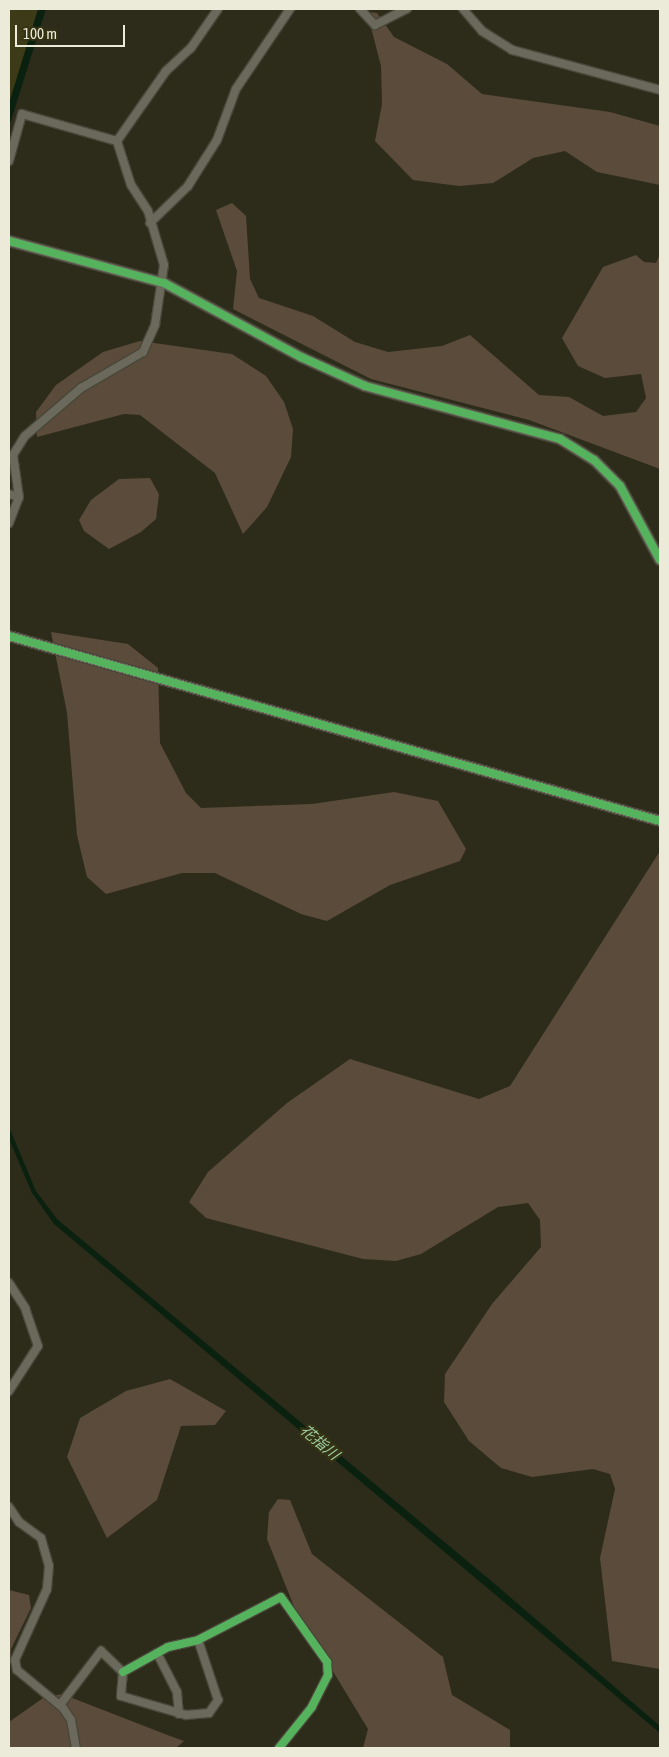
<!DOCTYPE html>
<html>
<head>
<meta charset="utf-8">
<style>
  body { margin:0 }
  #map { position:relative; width:669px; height:1757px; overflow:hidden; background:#2d2c1b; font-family:"Asap Condensed","Noto Sans JP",sans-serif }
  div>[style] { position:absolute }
  .built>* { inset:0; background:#3d3b17 }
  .green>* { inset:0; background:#5b4b3b }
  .water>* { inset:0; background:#0b210f }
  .roads { filter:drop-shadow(1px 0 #484739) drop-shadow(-1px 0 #484739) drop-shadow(0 1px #484739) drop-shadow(0 -1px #484739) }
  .minor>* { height:8px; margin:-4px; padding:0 4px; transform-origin:4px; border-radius:4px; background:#6a695c }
  .tertiary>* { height:10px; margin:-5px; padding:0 5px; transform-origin:5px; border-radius:5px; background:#6a695c }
  .cycleway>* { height:8px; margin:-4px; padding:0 4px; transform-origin:4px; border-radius:4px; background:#56b35d }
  span { translate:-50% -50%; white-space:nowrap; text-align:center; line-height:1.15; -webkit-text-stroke:4.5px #343314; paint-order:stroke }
  .water-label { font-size:15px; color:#9ccca3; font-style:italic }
  .frame { position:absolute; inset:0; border:10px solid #ecebd9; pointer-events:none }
  .scale { position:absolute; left:15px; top:25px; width:110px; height:22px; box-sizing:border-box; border:2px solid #ecebd9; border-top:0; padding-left:6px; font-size:15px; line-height:18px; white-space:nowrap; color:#ecebd9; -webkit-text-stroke:4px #343314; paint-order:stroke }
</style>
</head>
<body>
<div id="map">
  <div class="built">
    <div style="clip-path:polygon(9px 9px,40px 9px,9px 109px)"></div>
  </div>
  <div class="green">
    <div style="clip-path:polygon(367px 12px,377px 13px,394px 37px,447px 64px,482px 94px,610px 112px,660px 126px,660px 185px,597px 172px,565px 151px,533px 158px,493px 183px,459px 186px,413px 180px,375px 141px,382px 104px,381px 66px)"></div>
    <div style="clip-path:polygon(232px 203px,246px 216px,250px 279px,259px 298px,313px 316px,355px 342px,388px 352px,442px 346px,470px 335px,539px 395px,569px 397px,603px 416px,636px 412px,646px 398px,641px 374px,605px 378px,578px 366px,562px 338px,603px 267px,636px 255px,644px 262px,656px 263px,660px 254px,660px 469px,529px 420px,371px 379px,233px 309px,237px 271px,216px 210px)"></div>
    <div style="clip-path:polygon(140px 341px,232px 354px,266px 376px,284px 402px,293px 429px,291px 457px,267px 507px,243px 534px,215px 473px,140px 415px,124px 414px,37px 437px,36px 412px,56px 385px,103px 352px)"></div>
    <div style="clip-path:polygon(150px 478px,159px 494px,156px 519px,141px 532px,109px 549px,84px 531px,79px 520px,91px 500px,119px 479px)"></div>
    <div style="clip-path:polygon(51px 632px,128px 644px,158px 668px,160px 743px,186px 793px,201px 808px,312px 804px,394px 792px,438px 801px,466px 849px,460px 861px,390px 885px,327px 921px,301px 914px,215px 873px,182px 873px,106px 894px,87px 877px,77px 835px,67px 713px)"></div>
    <div style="clip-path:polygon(660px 851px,660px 1669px,612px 1661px,600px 1558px,615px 1489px,610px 1474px,593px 1469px,532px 1477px,501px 1468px,469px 1441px,444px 1402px,445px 1374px,492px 1304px,541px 1247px,540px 1220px,528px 1203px,498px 1207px,421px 1254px,396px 1261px,363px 1259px,206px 1218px,189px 1202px,208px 1172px,287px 1103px,350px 1059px,479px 1099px,510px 1086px)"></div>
    <div style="clip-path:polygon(170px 1379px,226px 1411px,215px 1425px,181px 1426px,157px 1500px,107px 1538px,67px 1457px,80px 1418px,126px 1391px)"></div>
    <div style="clip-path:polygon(278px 1499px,290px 1500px,312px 1554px,443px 1657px,452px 1695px,510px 1730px,510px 1748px,363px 1748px,368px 1729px,295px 1609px,267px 1539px,269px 1512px)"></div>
    <div style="clip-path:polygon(9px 1590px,29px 1595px,31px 1608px,11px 1649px,9px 1682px)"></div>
    <div style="clip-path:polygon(62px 1694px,170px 1736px,184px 1741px,176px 1748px,9px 1748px,9px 1722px,43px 1698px)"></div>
  </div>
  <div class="water">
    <div style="clip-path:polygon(38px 9px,46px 9px,9px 127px,9px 103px)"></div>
    <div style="clip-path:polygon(9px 1127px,36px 1191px,57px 1219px,496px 1585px,660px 1726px,660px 1733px,54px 1224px,32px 1193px,9px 1139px)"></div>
  </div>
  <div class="roads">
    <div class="minor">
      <div style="left:360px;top:9px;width:22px;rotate:47deg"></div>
      <div style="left:375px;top:25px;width:36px;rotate:-27deg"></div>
      <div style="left:463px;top:9px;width:29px;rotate:49deg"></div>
      <div style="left:482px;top:31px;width:36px;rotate:32deg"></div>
      <div style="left:512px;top:50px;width:153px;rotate:15.1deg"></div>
      <div style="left:9px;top:161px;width:49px;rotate:-74.5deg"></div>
      <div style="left:22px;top:114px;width:99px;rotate:15.9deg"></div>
      <div style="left:150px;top:223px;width:53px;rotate:-44.2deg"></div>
      <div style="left:188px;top:186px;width:54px;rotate:-57.8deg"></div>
      <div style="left:217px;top:140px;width:54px;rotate:-69.6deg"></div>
      <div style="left:236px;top:89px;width:97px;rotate:-56deg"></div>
      <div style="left:9px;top:494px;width:10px;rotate:17deg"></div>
      <div style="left:9px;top:523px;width:28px;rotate:-69deg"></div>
      <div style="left:19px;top:497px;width:42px;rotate:-98.1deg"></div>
      <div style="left:13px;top:455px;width:22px;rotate:-58deg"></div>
      <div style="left:25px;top:436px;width:74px;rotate:-40.6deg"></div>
      <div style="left:81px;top:388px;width:72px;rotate:-30.1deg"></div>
      <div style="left:143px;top:352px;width:30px;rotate:-66deg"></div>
      <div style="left:155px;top:325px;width:61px;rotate:-81.5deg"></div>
      <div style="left:164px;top:265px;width:56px;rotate:-106.5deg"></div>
      <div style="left:148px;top:211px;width:31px;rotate:-123deg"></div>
      <div style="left:131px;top:185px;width:46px;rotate:-107.7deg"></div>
      <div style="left:117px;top:141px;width:85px;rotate:-55deg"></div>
      <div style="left:166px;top:71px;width:34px;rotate:-43deg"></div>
      <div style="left:191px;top:48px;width:47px;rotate:-55.3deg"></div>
      <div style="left:9px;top:1283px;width:30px;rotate:57deg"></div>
      <div style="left:25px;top:1308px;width:40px;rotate:71.1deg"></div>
      <div style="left:38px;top:1346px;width:54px;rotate:122.8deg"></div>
      <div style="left:9px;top:1507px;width:18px;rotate:56deg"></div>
      <div style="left:19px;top:1522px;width:27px;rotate:36deg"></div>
      <div style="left:41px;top:1538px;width:29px;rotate:74deg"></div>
      <div style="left:49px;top:1566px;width:23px;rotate:95deg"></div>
      <div style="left:47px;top:1589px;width:78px;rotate:114.3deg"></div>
      <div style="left:15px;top:1660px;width:10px;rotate:79deg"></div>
      <div style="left:17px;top:1670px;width:60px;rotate:39.6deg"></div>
      <div style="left:63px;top:1708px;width:14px;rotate:56deg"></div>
      <div style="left:71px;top:1720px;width:28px;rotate:80deg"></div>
      <div style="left:157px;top:1653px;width:44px;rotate:62.9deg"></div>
      <div style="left:177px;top:1692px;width:22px;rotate:85deg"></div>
      <div style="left:123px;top:1672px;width:51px;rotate:-29.1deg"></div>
      <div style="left:168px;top:1647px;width:31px;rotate:-13deg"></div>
      <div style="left:198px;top:1640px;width:93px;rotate:-27.4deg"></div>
      <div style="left:281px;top:1597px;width:80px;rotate:54.7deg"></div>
      <div style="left:327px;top:1662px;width:13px;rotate:86deg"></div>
      <div style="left:328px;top:1675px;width:36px;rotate:117deg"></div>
      <div style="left:312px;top:1707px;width:53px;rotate:128.8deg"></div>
      <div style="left:60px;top:1705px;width:68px;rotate:-52.8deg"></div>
      <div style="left:101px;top:1651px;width:30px;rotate:44deg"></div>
      <div style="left:123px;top:1672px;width:24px;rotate:95deg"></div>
      <div style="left:121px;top:1696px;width:68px;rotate:16.3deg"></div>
      <div style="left:186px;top:1715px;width:23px;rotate:-5deg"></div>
      <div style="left:209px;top:1713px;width:16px;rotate:-55deg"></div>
      <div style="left:218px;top:1700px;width:63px;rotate:-108.4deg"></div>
    </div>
    <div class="tertiary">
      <div style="left:9px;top:241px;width:161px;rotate:15.2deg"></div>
      <div style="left:164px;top:283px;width:156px;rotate:28.4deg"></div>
      <div style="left:301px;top:357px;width:70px;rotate:24.4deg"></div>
      <div style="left:365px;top:386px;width:202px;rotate:15.2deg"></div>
      <div style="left:560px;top:439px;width:40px;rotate:32deg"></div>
      <div style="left:594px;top:460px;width:37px;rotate:45deg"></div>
      <div style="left:620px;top:486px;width:84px;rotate:61.6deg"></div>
      <div style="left:9px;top:636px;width:677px;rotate:15.86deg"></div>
    </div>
  </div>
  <div class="cycleway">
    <div style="left:9px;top:241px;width:161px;rotate:15.2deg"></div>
    <div style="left:164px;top:283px;width:156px;rotate:28.4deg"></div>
    <div style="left:301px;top:357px;width:70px;rotate:24.4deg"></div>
    <div style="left:365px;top:386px;width:202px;rotate:15.2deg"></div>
    <div style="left:560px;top:439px;width:40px;rotate:32deg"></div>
    <div style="left:594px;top:460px;width:37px;rotate:45deg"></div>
    <div style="left:620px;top:486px;width:84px;rotate:61.6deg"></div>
    <div style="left:9px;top:636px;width:677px;rotate:15.86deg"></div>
    <div style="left:123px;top:1672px;width:51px;rotate:-29.1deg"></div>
    <div style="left:168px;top:1647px;width:31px;rotate:-13deg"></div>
    <div style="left:198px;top:1640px;width:93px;rotate:-27.4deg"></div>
    <div style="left:281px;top:1597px;width:80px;rotate:54.7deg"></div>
    <div style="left:327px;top:1662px;width:13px;rotate:86deg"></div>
    <div style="left:328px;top:1675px;width:36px;rotate:117deg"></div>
    <div style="left:312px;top:1707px;width:53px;rotate:128.8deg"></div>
  </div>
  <div class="water-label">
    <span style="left:320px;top:1442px;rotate:40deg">花指川</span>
  </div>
  <div class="frame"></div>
  <div class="scale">100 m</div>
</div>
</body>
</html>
